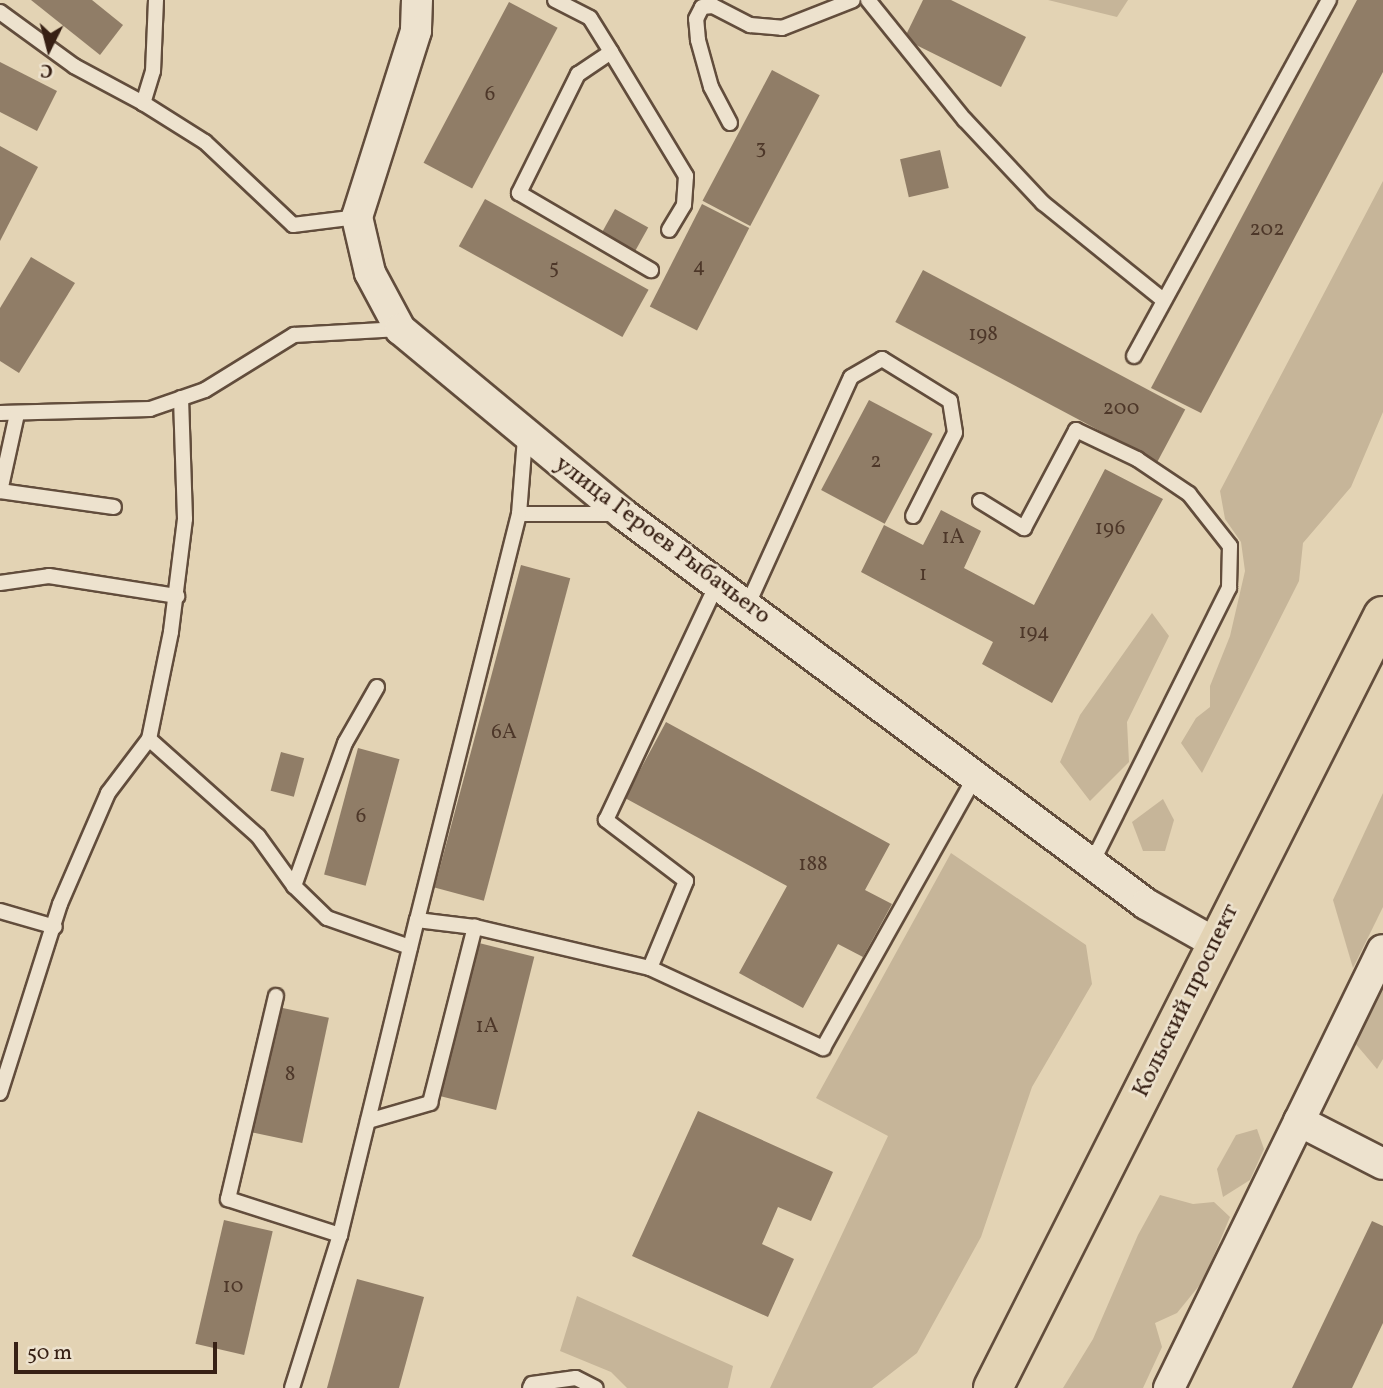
<!DOCTYPE html>
<html>
<head>
<meta charset="utf-8">
<style>
  body { margin:0 }
  #map { position:relative; width:1383px; height:1388px; overflow:hidden; background:#e3d3b4; font-family:Vollkorn,serif }
  div>[style] { position:absolute }
  .green>* { inset:0; background:#c6b599 }
  .building>* { inset:0; background:#907d67; transform-origin:0 0 }
  .roads { filter:drop-shadow(2px 0 #624d3c) drop-shadow(-2px 0 #624d3c) drop-shadow(0 2px #624d3c) drop-shadow(0 -2px #624d3c) }
  .lane>* { height:14px; margin:-7px; padding:0 7px; transform-origin:7px; border-radius:7px; background:#ede2ce }
  .street>* { height:30px; margin:-15px; padding:0 15px; transform-origin:15px; border-radius:15px; background:#ede2ce }
  .primary>* { height:38px; margin:-19px; padding:0 19px; transform-origin:19px; border-radius:19px; background:#e3d3b4 }
  span { translate:-50% -50%; white-space:nowrap; text-align:center; line-height:1.15; -webkit-text-stroke:5px #ede2ce; paint-order:stroke }
  .number-label { font-size:21px; color:#4d3729 }
  .number-label span { -webkit-text-stroke-width:0 }
  .street-label { font-size:24px; color:#372014 }
  .north { position:absolute; left:14px; top:14px; width:70px; height:70px; -webkit-text-stroke:5px #ede2ce; paint-order:stroke; rotate:186deg; font-size:19px; font-weight:700; line-height:28px; text-align:center; color:#372014 }
  .north::after { content:''; display:block; margin:auto; width:24px; height:32px; background:#372014; clip-path:polygon(50% 0,100% 100%,50% 72%,0 100%) }
  .scale { position:absolute; left:14px; top:1342px; width:203px; height:32px; box-sizing:border-box; border:4px solid #372014; border-top:0; padding-left:9px; font-size:21px; line-height:24px; white-space:nowrap; color:#372014; -webkit-text-stroke:5px #ede2ce; paint-order:stroke }
</style>
</head>
<body>
<div id="map">
  <div class="green">
    <div style="clip-path:polygon(1048px 0,1128px 0,1117px 17px)"></div>
    <div style="clip-path:polygon(1383px 181px,1383px 412px,1351px 487px,1303px 543px,1299px 581px,1202px 773px,1181px 743px,1196px 718px,1210px 707px,1210px 686px,1230px 636px,1245px 571px,1241px 542px,1225px 519px,1220px 491px)"></div>
    <div style="clip-path:polygon(1152px 613px,1169px 636px,1127px 722px,1129px 762px,1090px 801px,1060px 762px,1080px 715px)"></div>
    <div style="clip-path:polygon(1383px 793px,1383px 907px,1353px 968px,1333px 900px)"></div>
    <div style="clip-path:polygon(1163px 799px,1174px 820px,1165px 851px,1143px 851px,1132px 822px)"></div>
    <div style="clip-path:polygon(951px 853px,1086px 945px,1092px 984px,1032px 1087px,981px 1237px,917px 1353px,872px 1388px,770px 1388px,888px 1136px,816px 1098px)"></div>
    <div style="clip-path:polygon(1383px 987px,1383px 1059px,1377px 1069px,1354px 1042px)"></div>
    <div style="clip-path:polygon(1257px 1129px,1264px 1149px,1250px 1180px,1223px 1197px,1217px 1169px,1236px 1135px)"></div>
    <div style="clip-path:polygon(1160px 1195px,1193px 1204px,1214px 1202px,1230px 1217px,1203px 1281px,1177px 1313px,1155px 1323px,1162px 1347px,1143px 1388px,1063px 1388px,1093px 1339px,1138px 1235px)"></div>
    <div style="clip-path:polygon(577px 1296px,733px 1366px,728px 1388px,627px 1388px,611px 1372px,560px 1351px)"></div>
  </div>
  <div class="building">
    <div style="clip-path:polygon(31px 0,92px 0,123px 25px,100px 55px)"></div>
    <div style="clip-path:polygon(923px 0,951px 0,1026px 37px,1001px 87px,904px 39px)"></div>
    <div style="clip-path:polygon(1357px 0,1383px 0,1383px 72px,1201px 413px,1151px 388px)"></div>
    <div style="left:509px;top:2px;width:55px;height:182px;rotate:28deg"></div>
    <div style="clip-path:polygon(0 62px,57px 91px,37px 131px,0 112px)"></div>
    <div style="left:772px;top:70px;width:54px;height:148px;rotate:28deg"></div>
    <div style="clip-path:polygon(0 146px,38px 167px,0 241px)"></div>
    <div style="left:940px;top:150px;width:39px;height:41px;rotate:77deg"></div>
    <div style="left:485px;top:199px;width:187px;height:54px;rotate:29deg"></div>
    <div style="left:702px;top:204px;width:53px;height:115px;rotate:27deg"></div>
    <div style="left:615px;top:209px;width:38px;height:27px;rotate:29deg"></div>
    <div style="clip-path:polygon(31px 257px,75px 283px,19px 373px,0 361px,0 308px)"></div>
    <div style="left:923px;top:270px;width:297px;height:59px;rotate:28deg"></div>
    <div style="left:869px;top:400px;width:72px;height:102px;rotate:28deg"></div>
    <div style="clip-path:polygon(1105px 469px,1163px 499px,1052px 703px,982px 664px,993px 642px,861px 572px,884px 525px,923px 545px,941px 510px,981px 531px,964px 568px,1034px 605px)"></div>
    <div style="left:521px;top:565px;width:51px;height:334px;rotate:15deg"></div>
    <div style="clip-path:polygon(666px 722px,890px 844px,865px 890px,892px 904px,863px 957px,838px 944px,803px 1008px,739px 973px,787px 886px,625px 798px)"></div>
    <div style="left:358px;top:748px;width:43px;height:131px;rotate:15deg"></div>
    <div style="left:281px;top:752px;width:24px;height:40px;rotate:15deg"></div>
    <div style="left:479px;top:943px;width:57px;height:158px;rotate:14deg"></div>
    <div style="left:278px;top:1007px;width:52px;height:128px;rotate:12deg"></div>
    <div style="clip-path:polygon(698px 1111px,833px 1172px,811px 1221px,778px 1207px,762px 1244px,794px 1259px,768px 1317px,632px 1256px)"></div>
    <div style="left:224px;top:1220px;width:50px;height:127px;rotate:13deg"></div>
    <div style="clip-path:polygon(1372px 1221px,1383px 1226px,1383px 1323px,1352px 1388px,1292px 1388px)"></div>
    <div style="clip-path:polygon(357px 1279px,424px 1297px,399px 1388px,327px 1388px)"></div>
  </div>
  <div class="roads">
    <div class="lane">
      <div style="left:156px;top:0;width:71px;rotate:92.4deg"></div>
      <div style="left:153px;top:71px;width:34px;rotate:107deg"></div>
      <div style="left:143px;top:103px;width:73px;rotate:32.2deg"></div>
      <div style="left:205px;top:142px;width:121px;rotate:43.3deg"></div>
      <div style="left:293px;top:225px;width:64px;rotate:-7.1deg"></div>
      <div style="left:555px;top:0;width:39px;rotate:27deg"></div>
      <div style="left:590px;top:18px;width:40px;rotate:58deg"></div>
      <div style="left:611px;top:52px;width:40px;rotate:146deg"></div>
      <div style="left:578px;top:74px;width:133px;rotate:116.4deg"></div>
      <div style="left:519px;top:193px;width:153px;rotate:30.3deg"></div>
      <div style="left:868px;top:0;width:154px;rotate:51.1deg"></div>
      <div style="left:965px;top:120px;width:114px;rotate:46.8deg"></div>
      <div style="left:1043px;top:203px;width:153px;rotate:38.9deg"></div>
      <div style="left:0;top:12px;width:92px;rotate:36.1deg"></div>
      <div style="left:74px;top:66px;width:78px;rotate:28.2deg"></div>
      <div style="left:611px;top:52px;width:145px;rotate:58.8deg"></div>
      <div style="left:686px;top:176px;width:29px;rotate:94deg"></div>
      <div style="left:684px;top:205px;width:29px;rotate:121deg"></div>
      <div style="left:730px;top:123px;width:41px;rotate:-117.8deg"></div>
      <div style="left:711px;top:87px;width:49px;rotate:-105.5deg"></div>
      <div style="left:698px;top:40px;width:21px;rotate:-95deg"></div>
      <div style="left:696px;top:19px;width:13px;rotate:-63deg"></div>
      <div style="left:702px;top:7px;width:11px;rotate:-5deg"></div>
      <div style="left:713px;top:6px;width:42px;rotate:27.2deg"></div>
      <div style="left:750px;top:25px;width:32px;rotate:5deg"></div>
      <div style="left:782px;top:28px;width:76px;rotate:-21.5deg"></div>
      <div style="left:1134px;top:356px;width:406px;rotate:-61.3deg"></div>
      <div style="left:181px;top:398px;width:121px;rotate:88.1deg"></div>
      <div style="left:185px;top:519px;width:114px;rotate:97.1deg"></div>
      <div style="left:171px;top:632px;width:109px;rotate:101.6deg"></div>
      <div style="left:149px;top:739px;width:146px;rotate:41.7deg"></div>
      <div style="left:258px;top:836px;width:62px;rotate:54.2deg"></div>
      <div style="left:0;top:413px;width:150px;rotate:-1.5deg"></div>
      <div style="left:150px;top:409px;width:58px;rotate:-19.1deg"></div>
      <div style="left:205px;top:390px;width:105px;rotate:-31.7deg"></div>
      <div style="left:294px;top:335px;width:106px;rotate:-3.2deg"></div>
      <div style="left:17px;top:414px;width:79px;rotate:102.4deg"></div>
      <div style="left:0;top:491px;width:115px;rotate:8deg"></div>
      <div style="left:980px;top:501px;width:52px;rotate:31.5deg"></div>
      <div style="left:1024px;top:528px;width:111px;rotate:-62deg"></div>
      <div style="left:1076px;top:430px;width:68px;rotate:25.4deg"></div>
      <div style="left:1137px;top:459px;width:63px;rotate:33.9deg"></div>
      <div style="left:1189px;top:494px;width:66px;rotate:51.7deg"></div>
      <div style="left:1230px;top:546px;width:42px;rotate:91.4deg"></div>
      <div style="left:1229px;top:588px;width:305px;rotate:116.5deg"></div>
      <div style="left:519px;top:514px;width:77px;rotate:-85.5deg"></div>
      <div style="left:617px;top:514px;width:98px;rotate:180deg"></div>
      <div style="left:519px;top:514px;width:419px;rotate:104.1deg"></div>
      <div style="left:417px;top:920px;width:58px;rotate:6.9deg"></div>
      <div style="left:475px;top:927px;width:180px;rotate:13.2deg"></div>
      <div style="left:650px;top:968px;width:191px;rotate:24.8deg"></div>
      <div style="left:823px;top:1048px;width:313px;rotate:-60.7deg"></div>
      <div style="left:0;top:583px;width:49px;rotate:-8.1deg"></div>
      <div style="left:49px;top:576px;width:130px;rotate:8.9deg"></div>
      <div style="left:748px;top:604px;width:249px;rotate:-65.6deg"></div>
      <div style="left:851px;top:377px;width:36px;rotate:-30deg"></div>
      <div style="left:882px;top:359px;width:80px;rotate:31.7deg"></div>
      <div style="left:950px;top:401px;width:32px;rotate:81deg"></div>
      <div style="left:955px;top:433px;width:93px;rotate:116.8deg"></div>
      <div style="left:377px;top:687px;width:64px;rotate:119.7deg"></div>
      <div style="left:345px;top:743px;width:152px;rotate:109.6deg"></div>
      <div style="left:294px;top:886px;width:46px;rotate:44.1deg"></div>
      <div style="left:327px;top:918px;width:88px;rotate:19.3deg"></div>
      <div style="left:0;top:911px;width:57px;rotate:16.2deg"></div>
      <div style="left:650px;top:968px;width:94px;rotate:-67.5deg"></div>
      <div style="left:686px;top:881px;width:101px;rotate:-142.7deg"></div>
      <div style="left:606px;top:820px;width:263px;rotate:-64.8deg"></div>
      <div style="left:276px;top:996px;width:209px;rotate:103.3deg"></div>
      <div style="left:228px;top:1199px;width:118px;rotate:17.8deg"></div>
      <div style="left:0;top:1093px;width:198px;rotate:-72.4deg"></div>
      <div style="left:60px;top:904px;width:121px;rotate:-66.6deg"></div>
      <div style="left:108px;top:793px;width:68px;rotate:-52.8deg"></div>
      <div style="left:368px;top:1121px;width:65px;rotate:-16.2deg"></div>
      <div style="left:430px;top:1103px;width:182px;rotate:-75.7deg"></div>
      <div style="left:292px;top:1388px;width:160px;rotate:-72.6deg"></div>
      <div style="left:340px;top:1235px;width:324px;rotate:-76.3deg"></div>
      <div style="left:530px;top:1388px;width:4px;rotate:-63deg"></div>
      <div style="left:532px;top:1384px;width:44px;rotate:-7.8deg"></div>
      <div style="left:576px;top:1378px;width:22px;rotate:27deg"></div>
    </div>
    <div class="street">
      <div style="left:417px;top:0;width:31px;rotate:92deg"></div>
      <div style="left:416px;top:31px;width:195px;rotate:107.6deg"></div>
      <div style="left:357px;top:217px;width:57px;rotate:76.9deg"></div>
      <div style="left:370px;top:273px;width:64px;rotate:61.8deg"></div>
      <div style="left:400px;top:329px;width:290px;rotate:39.7deg"></div>
      <div style="left:623px;top:514px;width:652px;rotate:36.71deg"></div>
      <div style="left:1146px;top:904px;width:79px;rotate:29.5deg"></div>
      <div style="left:1299px;top:1121px;width:94px;rotate:27.1deg"></div>
      <div style="left:1169px;top:1388px;width:487px;rotate:-64deg"></div>
    </div>
    <div class="primary">
      <div style="left:993px;top:1388px;width:865px;rotate:-63.2deg"></div>
    </div>
  </div>
  <div class="number-label">
    <span style="left:490px;top:95px">6</span>
    <span style="left:761px;top:148px">3</span>
    <span style="left:1267px;top:230px">202</span>
    <span style="left:699px;top:267px">4</span>
    <span style="left:554px;top:268px">5</span>
    <span style="left:983px;top:335px">198</span>
    <span style="left:1121px;top:409px">200</span>
    <span style="left:876px;top:462px">2</span>
    <span style="left:1110px;top:529px">196</span>
    <span style="left:953px;top:538px">1А</span>
    <span style="left:923px;top:575px">1</span>
    <span style="left:1034px;top:633px">194</span>
    <span style="left:504px;top:733px">6А</span>
    <span style="left:361px;top:817px">6</span>
    <span style="left:813px;top:865px">188</span>
    <span style="left:487px;top:1027px">1А</span>
    <span style="left:290px;top:1075px">8</span>
    <span style="left:233px;top:1287px">10</span>
  </div>
  <div class="street-label">
    <span style="left:662px;top:541px;rotate:37deg">улица Героев Рыбачьего</span>
    <span style="left:1187px;top:1001px;rotate:-64deg">Кольский проспект</span>
  </div>
  <div class="north">С</div>
  <div class="scale">50 m</div>
</div>
</body>
</html>
